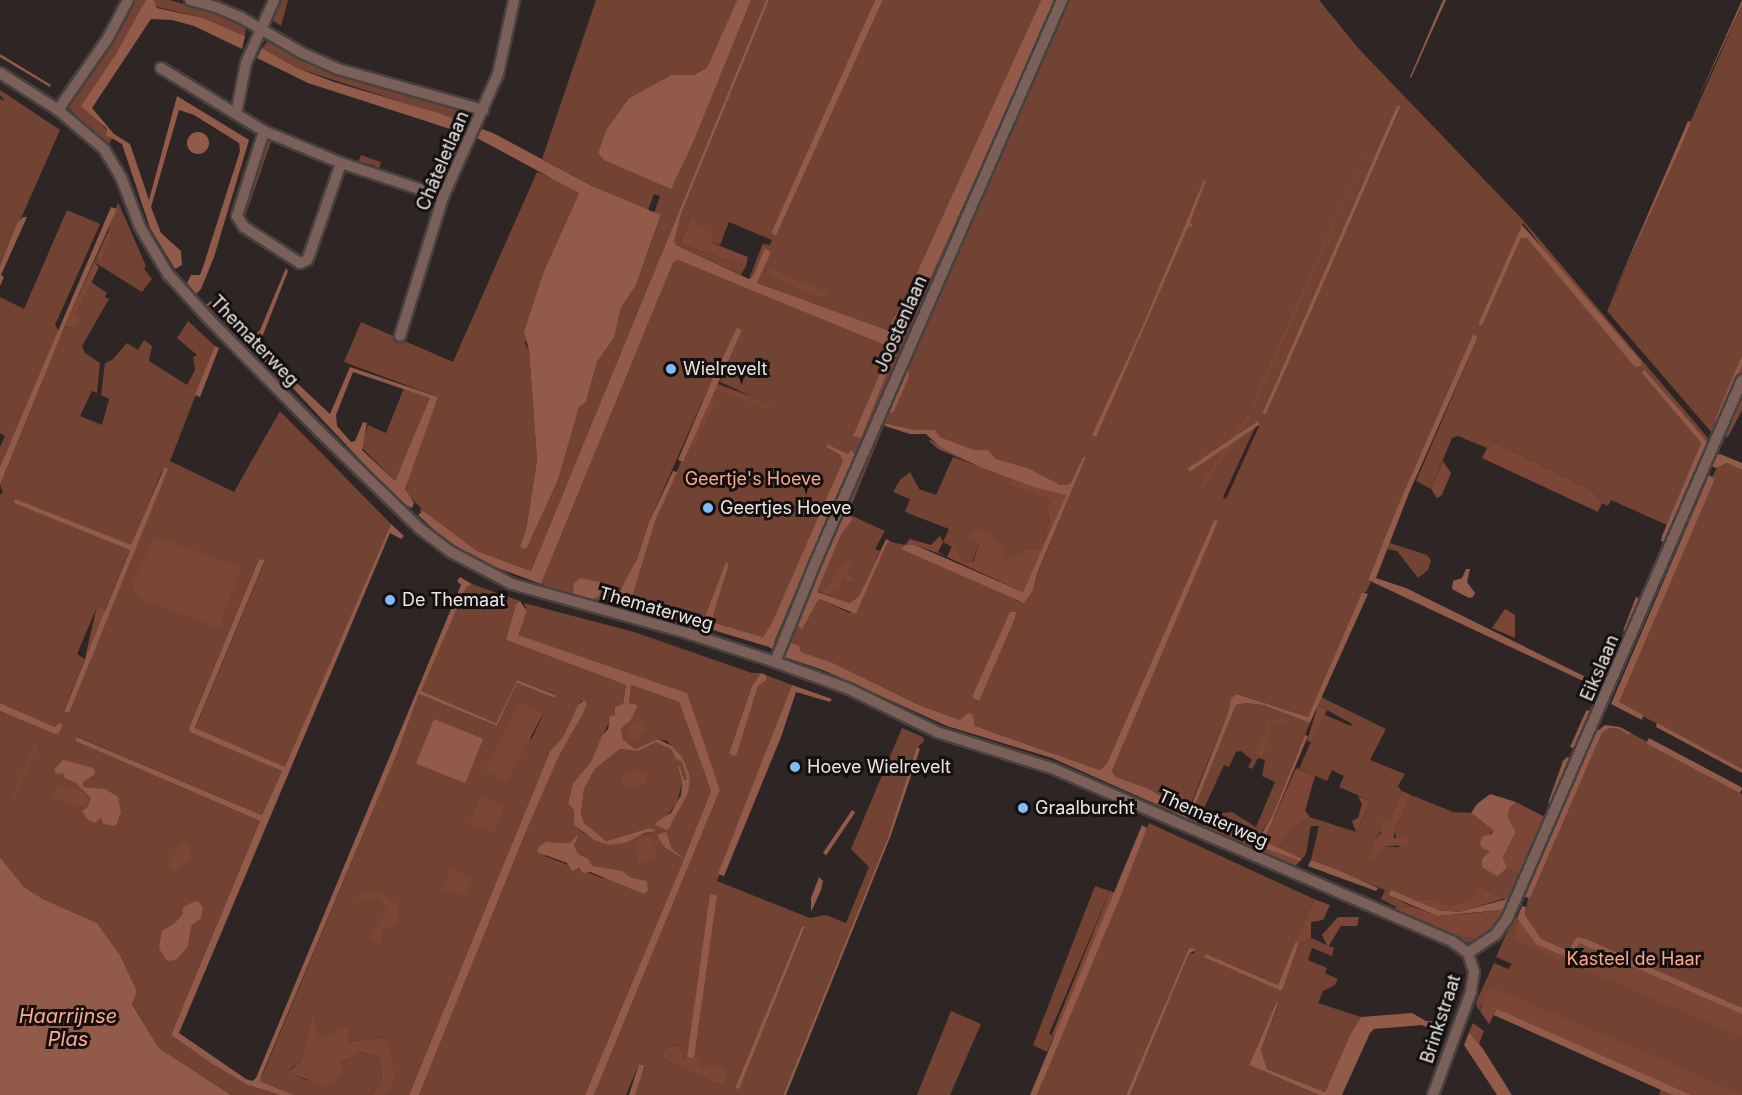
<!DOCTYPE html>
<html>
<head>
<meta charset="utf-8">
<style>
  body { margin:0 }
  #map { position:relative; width:1742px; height:1095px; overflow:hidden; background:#2e2624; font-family:Inter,sans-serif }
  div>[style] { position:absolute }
  .green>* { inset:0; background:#724233 }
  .forest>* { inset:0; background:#7b4635; transform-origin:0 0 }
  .water>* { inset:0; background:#925a49; transform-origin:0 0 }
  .round { border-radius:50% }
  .roads { filter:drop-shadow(2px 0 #48413f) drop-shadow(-2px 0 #48413f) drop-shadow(0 2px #48413f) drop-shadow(0 -2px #48413f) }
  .minor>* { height:10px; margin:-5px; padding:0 5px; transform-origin:5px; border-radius:5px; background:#7a6058 }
  .dots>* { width:16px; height:16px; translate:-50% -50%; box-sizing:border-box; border:3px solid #14100f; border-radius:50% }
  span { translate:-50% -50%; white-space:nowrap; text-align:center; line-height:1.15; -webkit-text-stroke:6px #14100f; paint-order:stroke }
  .street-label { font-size:18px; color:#ebe6e4 }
  .poi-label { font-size:18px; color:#ebe6e4 }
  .left { translate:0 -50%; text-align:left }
  .park-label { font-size:18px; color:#fda78d }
  .water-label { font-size:20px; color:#fea88d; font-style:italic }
</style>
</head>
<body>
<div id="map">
  <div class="green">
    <div style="clip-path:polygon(134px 0,146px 0,89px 111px,113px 137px,107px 147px,69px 108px,72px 99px,112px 42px)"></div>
    <div style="clip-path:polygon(154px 0,169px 0,217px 13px,246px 26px,245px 36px,203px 18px,157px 7px)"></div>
    <div style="clip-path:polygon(282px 0,288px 0,281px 26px,272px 20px)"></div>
    <div style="clip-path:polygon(596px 0,737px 0,707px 69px,694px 75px,671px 75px,629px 98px,606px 130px,598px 153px,696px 136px,751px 0,766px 0,531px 571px,477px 551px,420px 511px,421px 508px,405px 492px,411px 465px,438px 397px,344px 362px,361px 322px,453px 362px,537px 172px,556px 179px,579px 193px,544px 271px,525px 344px,529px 350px,537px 460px,526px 530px,520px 546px,527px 548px,558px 480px,579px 406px,586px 402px,597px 362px,614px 338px,621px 308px,636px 285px,661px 216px,654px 213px,660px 196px,654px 194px,648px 210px,590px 185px,542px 159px)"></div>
    <div style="clip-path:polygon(evenodd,769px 0,875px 0,771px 233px,776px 236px,883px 0,1041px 0,908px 292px,910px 295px,907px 301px,904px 300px,887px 330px,757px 283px,770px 252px,765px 249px,753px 276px,749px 279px,761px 248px,763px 244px,770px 245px,772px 240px,729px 222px,720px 245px,710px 242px,691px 218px,681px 240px,684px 245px,746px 266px,741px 275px,676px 245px,673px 241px,681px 214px,769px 0,771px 270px,828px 293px,829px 293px,768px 275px,771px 270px)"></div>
    <div style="clip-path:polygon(evenodd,1056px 0,1319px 0,1359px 49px,1523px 220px,1708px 438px,1706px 442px,1646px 371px,1641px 372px,1701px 443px,1667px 525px,1611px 500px,1608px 506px,1602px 503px,1592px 490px,1495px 443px,1487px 448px,1458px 436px,1452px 438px,1431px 489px,1416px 481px,1478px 337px,1473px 334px,1396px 510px,1368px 580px,1371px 582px,1366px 592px,1362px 592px,1310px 713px,1308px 717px,1238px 694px,1231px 698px,1228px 713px,1190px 806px,1183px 808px,1147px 788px,1116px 777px,1112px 771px,1217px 521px,1214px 520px,1107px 763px,1100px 770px,975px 726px,973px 715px,960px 720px,919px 705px,833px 663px,788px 648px,776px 646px,774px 643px,855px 454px,852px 451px,848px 454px,827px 444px,826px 447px,840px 455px,844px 461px,772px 624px,763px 637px,715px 623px,712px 615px,729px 564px,726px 563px,704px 619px,637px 601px,632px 596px,655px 522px,715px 383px,751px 396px,720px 382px,737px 329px,713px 377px,649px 522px,637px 559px,626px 582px,619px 590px,624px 605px,647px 611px,642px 614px,562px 593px,541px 584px,673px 263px,678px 260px,823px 318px,903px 339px,1056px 0,1397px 105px,1401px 107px,1325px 280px,1266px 414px,1262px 414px,1397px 105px,1056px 0,1523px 223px,1606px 319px,1606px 323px,1527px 238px,1521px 238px,1482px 326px,1478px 324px,1523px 223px,1056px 0,1258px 421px,1260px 424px,1226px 499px,1223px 497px,1258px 421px,1056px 0,885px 423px,916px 430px,935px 430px,940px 437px,974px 450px,988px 450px,996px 459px,1027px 468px,1060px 485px,1070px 484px,1083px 457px,1086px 457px,1037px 575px,1033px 590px,1017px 601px,1013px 597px,902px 549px,905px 545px,891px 542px,887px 543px,850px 613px,819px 599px,802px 628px,796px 626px,840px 521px,848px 515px,853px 519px,841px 535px,817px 592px,821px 593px,848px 561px,848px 573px,854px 584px,843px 581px,841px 588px,827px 595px,850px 603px,859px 596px,880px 551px,875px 549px,885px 531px,848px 514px,885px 423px)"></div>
    <div style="clip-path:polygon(1742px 5px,1742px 355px,1716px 420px,1723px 433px,1717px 432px,1715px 424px,1712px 433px,1607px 311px)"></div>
    <div style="clip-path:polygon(268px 41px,334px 72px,469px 112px,473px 118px,472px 125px,297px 68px,262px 48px)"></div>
    <div style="clip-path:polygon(0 90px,60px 130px,0 266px,0 99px,5px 101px,0 95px)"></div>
    <div style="clip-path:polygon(462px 132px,467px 134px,444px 183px,436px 188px,422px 185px,425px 178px,439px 183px)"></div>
    <div style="clip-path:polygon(272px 139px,245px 217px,243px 219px,241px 209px,266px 140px)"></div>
    <div style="clip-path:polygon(361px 155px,381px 162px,379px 170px,374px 168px,375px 165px,358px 163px)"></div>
    <div style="clip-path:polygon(118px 202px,146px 266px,144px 269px,152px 279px,142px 292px,94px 262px,96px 258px,99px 261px,112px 233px,108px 232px)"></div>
    <div style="clip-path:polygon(67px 210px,100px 224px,55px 325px,59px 331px,54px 344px,0 467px,0 447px,5px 436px,0 433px,0 297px,24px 309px)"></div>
    <div style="clip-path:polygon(evenodd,91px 282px,107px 293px,105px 297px,109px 299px,82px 346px,85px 353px,100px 363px,97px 393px,92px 391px,80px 416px,102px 425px,109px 399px,101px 395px,105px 363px,112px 360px,127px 343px,138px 350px,144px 340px,152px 346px,149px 361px,187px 385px,195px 370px,193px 357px,197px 355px,177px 338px,188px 321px,215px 346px,170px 461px,234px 492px,280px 411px,391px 524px,286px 768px,195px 729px,265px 561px,259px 559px,189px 728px,191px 732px,282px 771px,262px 815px,78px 737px,75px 741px,260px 821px,171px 1035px,212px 1064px,248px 1085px,280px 1095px,231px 1095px,159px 1048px,132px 1003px,137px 991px,120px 955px,97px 923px,43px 899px,24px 887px,0 857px,0 711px,58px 734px,63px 725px,55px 727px,0 703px,0 495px,3px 492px,0 485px,64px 327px,73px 328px,76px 314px,91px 282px,163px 468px,155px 500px,68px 713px,64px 710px,85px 659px,77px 654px,97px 607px,106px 608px,130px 549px,14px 503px,16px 500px,131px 546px,163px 468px)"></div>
    <div style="clip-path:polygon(404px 388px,430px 397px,429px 403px,395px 481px,361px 447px,368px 425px,386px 433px)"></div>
    <div style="clip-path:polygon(953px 457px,1012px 478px,1009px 485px,1051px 500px,1047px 508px,1050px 523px,1043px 530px,1050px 532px,1042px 550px,1029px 548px,1001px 563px,984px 532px,977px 526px,964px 539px,979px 545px,972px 562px,963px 561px,952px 547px,943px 542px,949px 529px,905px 512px,910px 499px,893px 492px,900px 480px,910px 472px,919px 489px,936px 495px)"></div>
    <div style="clip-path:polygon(1727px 463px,1742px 470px,1742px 769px,1618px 703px,1715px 479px,1712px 477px,1717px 468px)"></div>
    <div style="clip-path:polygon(1390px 543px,1427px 555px,1431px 560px,1428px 570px,1418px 578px,1397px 551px,1387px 549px)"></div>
    <div style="clip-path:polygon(evenodd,472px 584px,520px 601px,506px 640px,626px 685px,623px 704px,610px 720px,591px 762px,573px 783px,568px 803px,574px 811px,575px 825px,583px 833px,609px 845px,654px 831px,636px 832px,606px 841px,584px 824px,581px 814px,584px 789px,595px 769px,620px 749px,638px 751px,656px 741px,671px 749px,676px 759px,682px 762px,687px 780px,684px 780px,680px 768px,678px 768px,682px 782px,677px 803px,665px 819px,655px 823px,668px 827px,690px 776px,683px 758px,667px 741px,658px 739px,635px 749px,623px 739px,621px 729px,631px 720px,637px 705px,629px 703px,631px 685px,679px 702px,711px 791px,684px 858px,672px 849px,662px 835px,660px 837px,665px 848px,684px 859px,585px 1095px,419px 1095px,525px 834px,559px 756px,583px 714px,587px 704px,581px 701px,563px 737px,550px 751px,409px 1095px,385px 1095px,390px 1083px,387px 1037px,348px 1042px,348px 1027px,318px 1040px,314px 1013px,301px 1060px,289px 1071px,306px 1080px,315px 1081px,358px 1052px,379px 1057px,382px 1077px,372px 1095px,294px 1095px,260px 1081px,396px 756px,419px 694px,497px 726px,517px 683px,554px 698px,555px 694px,517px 680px,496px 723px,420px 691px,466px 586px,472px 584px,521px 703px,543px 715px,531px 740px,521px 703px,472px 584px,576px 836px,574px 845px,578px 854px,589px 859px,592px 867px,623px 871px,630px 877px,647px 881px,602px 878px,545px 856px,551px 842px,570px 843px,576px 836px)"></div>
    <div style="clip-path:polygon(evenodd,524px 603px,634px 632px,752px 673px,761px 673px,752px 686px,729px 753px,731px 755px,735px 756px,758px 686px,766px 675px,792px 685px,717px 881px,810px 918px,826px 915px,846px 923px,869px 867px,851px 849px,902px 728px,923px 737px,924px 741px,918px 747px,888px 837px,783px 1095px,633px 1095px,645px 1067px,639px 1064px,626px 1095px,594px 1095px,720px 790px,686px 693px,517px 635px,527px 611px,524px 603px,802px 926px,805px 928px,739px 1088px,735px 1088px,802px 926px,524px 603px,667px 1045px,680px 1046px,684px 1059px,698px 1056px,700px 1068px,711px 1068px,724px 1087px,661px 1058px,667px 1045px)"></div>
    <div style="clip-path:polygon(1321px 697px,1386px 729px,1370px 760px,1405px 774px,1398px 786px,1402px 791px,1390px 818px,1375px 840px,1383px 847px,1399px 847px,1394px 831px,1411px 795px,1453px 812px,1471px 813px,1493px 830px,1482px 848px,1488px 848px,1506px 868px,1518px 874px,1507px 899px,1503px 899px,1478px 884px,1469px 901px,1450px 906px,1435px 898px,1414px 901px,1391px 891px,1388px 895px,1411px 906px,1397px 909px,1446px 933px,1476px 940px,1486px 936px,1473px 943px,1463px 941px,1395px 911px,1396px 907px,1381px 899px,1385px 890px,1311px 860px,1319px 826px,1311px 826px,1306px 854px,1302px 859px,1300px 854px,1279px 847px,1292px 828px,1310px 817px,1356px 832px,1371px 801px,1339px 787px,1344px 776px,1332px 770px,1327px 781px,1299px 769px,1323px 714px,1351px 726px,1352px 724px,1318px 705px)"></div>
    <div style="clip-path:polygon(1246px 703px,1263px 705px,1310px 723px,1273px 814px,1256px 841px,1240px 824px,1209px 831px,1202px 828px,1210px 814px,1232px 812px,1256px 827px,1275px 782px,1262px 776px,1265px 760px,1258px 758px,1252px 769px,1248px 767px,1252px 760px,1241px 751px,1236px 752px,1229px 767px,1224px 765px,1196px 826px,1162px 809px,1190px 817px,1236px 705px)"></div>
    <div style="clip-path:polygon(1610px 728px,1619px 729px,1629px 735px,1631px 733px,1742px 794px,1742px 1095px,1659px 1095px,1661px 1089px,1487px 1012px,1481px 1005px,1480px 1011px,1477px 1007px,1476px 1002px,1494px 963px,1508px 969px,1512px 964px,1496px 957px,1513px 919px,1517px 917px,1519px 919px,1512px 938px,1525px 915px,1528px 898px,1532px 894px,1602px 733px)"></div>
    <div style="clip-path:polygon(1149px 823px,1314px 899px,1278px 985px,1206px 954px,1282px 991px,1299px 943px,1305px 942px,1311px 938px,1334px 948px,1332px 956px,1312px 948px,1308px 960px,1327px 968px,1325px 973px,1338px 979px,1335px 985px,1323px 991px,1318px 1003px,1361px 1017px,1350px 1035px,1325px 1092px,1267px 1069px,1261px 1050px,1278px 1005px,1276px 1003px,1249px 1065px,1319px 1095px,1130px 1095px,1189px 954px,1195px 953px,1189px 948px,1126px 1095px,1037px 1095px)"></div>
    <div style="clip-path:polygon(1095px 886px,1110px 891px,1049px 1034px,1054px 1036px,1047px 1052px,1033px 1045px)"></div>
    <div style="clip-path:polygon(951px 1011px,981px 1024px,950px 1095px,917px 1095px)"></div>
  </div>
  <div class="forest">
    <div style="clip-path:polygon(1392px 91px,1292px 323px,1253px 408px,1250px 408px)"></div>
    <div style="clip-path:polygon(691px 218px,712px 234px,710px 242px,748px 257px,746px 266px,684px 245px,681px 240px)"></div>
    <div style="clip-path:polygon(1523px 222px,1606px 319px,1606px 323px,1548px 256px)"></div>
    <div style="clip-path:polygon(108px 232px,112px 233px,100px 262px,96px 258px)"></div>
    <div style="clip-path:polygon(94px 262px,99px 267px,76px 314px,81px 322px,73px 328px,64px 327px)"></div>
    <div style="clip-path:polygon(771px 269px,829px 293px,822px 298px,768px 275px)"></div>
    <div style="clip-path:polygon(1742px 366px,1742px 410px,1728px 437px,1720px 433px,1722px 432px,1718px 421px)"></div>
    <div style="left:717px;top:385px;width:58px;height:4px;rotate:21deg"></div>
    <div style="clip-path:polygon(713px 396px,716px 398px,694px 447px,690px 445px)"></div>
    <div style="left:1247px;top:415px;width:4px;height:86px;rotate:34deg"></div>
    <div style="clip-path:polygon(931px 440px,940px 447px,972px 462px,971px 463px,938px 449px,929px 441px)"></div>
    <div style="clip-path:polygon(1495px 443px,1592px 490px,1602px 503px,1598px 512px,1482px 458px,1487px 448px)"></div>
    <div style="clip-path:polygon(1443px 461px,1451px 473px,1442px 495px,1437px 498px,1431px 489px)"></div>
    <div style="clip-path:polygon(1012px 478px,1066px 495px,1050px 532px,1043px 530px,1050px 523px,1047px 508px,1051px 500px,1008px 485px)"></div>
    <div style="clip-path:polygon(977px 526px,1005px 547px,1002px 562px,1029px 548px,1042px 550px,1023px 592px,947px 557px,952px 546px,963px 561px,973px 562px,979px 545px,964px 539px)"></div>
    <div style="clip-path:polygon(155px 536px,241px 567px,219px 628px,138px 598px,132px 583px)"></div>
    <div style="clip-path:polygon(940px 536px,943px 542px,938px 552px,946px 556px,915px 545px,905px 545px,910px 539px,931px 545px)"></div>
    <div style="clip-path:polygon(848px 560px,853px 564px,848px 573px,855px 584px,843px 581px,841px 588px,827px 595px,821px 593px)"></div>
    <div style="left:97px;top:606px;width:9px;height:52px;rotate:13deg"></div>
    <div style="clip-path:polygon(1505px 609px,1515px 615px,1515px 638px,1492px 628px)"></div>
    <div style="left:520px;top:702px;width:26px;height:77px;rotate:28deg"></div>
    <div style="clip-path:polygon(1318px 705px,1327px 710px,1311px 742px,1307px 741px)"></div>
    <div style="clip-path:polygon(639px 718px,647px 731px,634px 739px,626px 730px)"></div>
    <div style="clip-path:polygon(1283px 718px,1287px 722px,1269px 725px,1271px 733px,1262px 756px,1256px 754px,1266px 732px,1265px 722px)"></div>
    <div style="clip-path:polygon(35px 743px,38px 745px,14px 800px,12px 799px)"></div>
    <div style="clip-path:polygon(1296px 768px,1315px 776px,1305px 811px,1310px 817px,1292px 828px,1279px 847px,1300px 854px,1302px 859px,1264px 841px)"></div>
    <div style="clip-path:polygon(627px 770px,646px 772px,646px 784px,623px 788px,621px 780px)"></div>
    <div style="clip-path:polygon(56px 785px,79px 790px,88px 799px,85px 806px,69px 805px,53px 796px)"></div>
    <div style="clip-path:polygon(1402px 791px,1411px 795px,1394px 831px,1394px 838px,1407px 838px,1410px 844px,1383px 847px,1374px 860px,1370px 857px,1375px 840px,1381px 833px,1381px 822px,1390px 818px)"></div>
    <div style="left:481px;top:796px;width:26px;height:29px;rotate:23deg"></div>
    <div style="clip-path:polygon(1358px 796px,1371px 801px,1356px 832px,1352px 821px,1358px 818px,1362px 804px)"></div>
    <div style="clip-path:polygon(1516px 802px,1545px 817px,1520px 875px,1506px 868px,1503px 858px,1516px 832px,1508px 817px,1510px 807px)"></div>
    <div style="clip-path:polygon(1240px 824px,1256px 841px,1256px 845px,1300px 861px,1293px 868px,1209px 831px,1220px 826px)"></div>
    <div style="clip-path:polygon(651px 837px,657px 856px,639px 864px,635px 845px,641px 838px)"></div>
    <div style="clip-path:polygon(182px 841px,189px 843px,192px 858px,175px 873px,167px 865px)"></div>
    <div style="clip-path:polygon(452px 867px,472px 879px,464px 896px,442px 890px)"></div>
    <div style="clip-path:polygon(1478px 884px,1503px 899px,1458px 912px,1438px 910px,1414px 901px,1435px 898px,1450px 906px,1469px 901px)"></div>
    <div style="clip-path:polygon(379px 891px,397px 904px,398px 924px,382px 931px,381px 947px,371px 936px,388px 908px,377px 897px,363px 902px,355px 896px)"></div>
    <div style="left:1110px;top:891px;width:5px;height:155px;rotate:22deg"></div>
    <div style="clip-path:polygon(1510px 898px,1509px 908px,1496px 926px,1477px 940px,1446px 933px,1396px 909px,1411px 906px,1437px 916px,1475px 913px,1502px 910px)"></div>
    <div style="clip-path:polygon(1314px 899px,1330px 905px,1323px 920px,1311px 922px,1311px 938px,1305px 942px,1299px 943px,1296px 941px)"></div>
    <div style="clip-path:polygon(1338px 917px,1359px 917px,1357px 926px,1341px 926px,1328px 947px,1322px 935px)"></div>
    <div style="clip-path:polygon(1519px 919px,1534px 941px,1573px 954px,1579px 943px,1742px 1014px,1742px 1037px,1512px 938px)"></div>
    <div style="clip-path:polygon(1489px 986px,1661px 1059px,1742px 1095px,1691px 1095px,1497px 1009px,1489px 1024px,1480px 1011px)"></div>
    <div style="clip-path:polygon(314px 1011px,318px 1039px,348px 1026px,348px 1042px,387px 1037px,395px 1078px,385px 1095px,372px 1095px,382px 1077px,379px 1057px,359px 1052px,341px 1063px,344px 1072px,325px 1087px,289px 1072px,301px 1060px)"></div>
    <div style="clip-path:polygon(1473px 1023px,1484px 1031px,1479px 1044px,1469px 1032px)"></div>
    <div style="clip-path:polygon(667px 1045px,680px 1046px,684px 1059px,699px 1056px,700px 1068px,721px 1066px,727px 1075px,724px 1087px,661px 1058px)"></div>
  </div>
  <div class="water">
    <div style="clip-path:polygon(146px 0,154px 0,157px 8px,203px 18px,245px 36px,242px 49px,194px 26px,172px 20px,151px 19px,92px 108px,114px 134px,130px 144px,149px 200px,177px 96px,249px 140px,214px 257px,201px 289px,196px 294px,187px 283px,191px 275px,200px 275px,203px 267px,240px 151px,239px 143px,194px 115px,179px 110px,151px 207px,161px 233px,181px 251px,182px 265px,175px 269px,150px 228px,122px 144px,106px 135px,107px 129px,81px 106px,116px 54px)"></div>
    <div style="clip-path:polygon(737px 0,751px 0,696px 136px,671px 189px,604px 160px,598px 153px,606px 130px,629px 98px,671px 75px,694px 75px,707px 68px)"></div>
    <div style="clip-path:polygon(766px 0,769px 0,681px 214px,674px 241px,676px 245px,749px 279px,753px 276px,765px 248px,771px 252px,757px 283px,887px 330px,904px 300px,907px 301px,909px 296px,908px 292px,1041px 0,1056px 0,903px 339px,883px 344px,678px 260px,673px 263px,541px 584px,473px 559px,444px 539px,418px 515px,423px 511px,477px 551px,531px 571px)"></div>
    <div style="clip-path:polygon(875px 0,883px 0,776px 236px,771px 233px)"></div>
    <div style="clip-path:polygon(1443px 0,1446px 0,1411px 78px,1410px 77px)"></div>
    <div style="clip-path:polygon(1742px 0,1742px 5px,1695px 106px)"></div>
    <div style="clip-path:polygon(262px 48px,297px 68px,334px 82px,438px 113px,493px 133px,590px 185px,661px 215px,636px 285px,621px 308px,614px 338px,597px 362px,586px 402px,579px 407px,558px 480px,527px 548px,523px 549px,520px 546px,526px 530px,537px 460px,529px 350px,524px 332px,544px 271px,579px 193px,475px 137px,308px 83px,257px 58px)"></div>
    <div style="clip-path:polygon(0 54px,51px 85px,50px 87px,0 57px)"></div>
    <div style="clip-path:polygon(1397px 105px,1401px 106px,1325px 280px,1266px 414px,1262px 414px)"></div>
    <div style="clip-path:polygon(1688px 121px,1691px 122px,1680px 148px,1610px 302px)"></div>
    <div class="round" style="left:187px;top:132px;width:22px;height:22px"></div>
    <div style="clip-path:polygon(1204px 180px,1206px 180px,1190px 222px,1193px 226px,1188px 227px,1096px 437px,1092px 435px,1141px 330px)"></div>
    <div style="clip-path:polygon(111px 207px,117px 209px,65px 325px,0 485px,0 467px)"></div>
    <div style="clip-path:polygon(23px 217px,27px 217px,1px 275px,4px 277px,0 286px,0 266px,17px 224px)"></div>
    <div style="clip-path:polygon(1522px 225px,1641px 361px,1641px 366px,1635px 367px,1527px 238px,1521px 238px,1482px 326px,1478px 324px)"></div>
    <div style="clip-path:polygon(286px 268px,288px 271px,261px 340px,262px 347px,274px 362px,288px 374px,283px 379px,206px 305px,211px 301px,247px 332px,256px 334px,260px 330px)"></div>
    <div style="clip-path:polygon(737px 328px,742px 330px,683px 462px,678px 460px,713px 377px)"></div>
    <div style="clip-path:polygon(1473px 334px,1478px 337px,1409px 493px,1376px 578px,1406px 588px,1596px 682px,1600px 681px,1618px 640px,1623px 645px,1601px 695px,1597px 697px,1594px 694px,1596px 687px,1368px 580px,1396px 510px)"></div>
    <div style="clip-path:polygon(215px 346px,219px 348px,200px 397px,195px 395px)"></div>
    <div style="clip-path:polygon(1742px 355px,1742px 366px,1718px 421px,1715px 420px)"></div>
    <div style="clip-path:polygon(evenodd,350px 367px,438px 397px,405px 489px,414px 503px,412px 508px,403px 504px,380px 481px,289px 384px,292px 381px,299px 385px,330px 414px,350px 367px,353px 372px,430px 398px,395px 481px,362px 450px,367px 423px,363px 422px,355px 441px,351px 442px,337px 426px,336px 415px,353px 372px)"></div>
    <div style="clip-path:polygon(883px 367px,889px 368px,861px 438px,853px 436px)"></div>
    <div style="clip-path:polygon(906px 368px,909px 373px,908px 379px,893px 413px,887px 411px)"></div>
    <div style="clip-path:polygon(1645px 370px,1708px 443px,1669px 540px,1665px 543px,1661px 541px,1662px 536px,1701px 443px,1641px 372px)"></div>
    <div style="left:1258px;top:421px;width:4px;height:85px;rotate:56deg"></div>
    <div style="clip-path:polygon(884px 423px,916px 430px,935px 430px,940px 437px,974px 450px,988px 450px,996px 459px,1028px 468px,1060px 485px,1070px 484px,1083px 457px,1086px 457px,1037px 574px,1033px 590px,1024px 603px,901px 549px,905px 545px,915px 545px,1023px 592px,1066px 495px,1037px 488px,980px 467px,940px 447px,926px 434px,910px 434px,885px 426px)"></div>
    <div style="clip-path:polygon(827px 444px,848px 454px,851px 450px,855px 454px,774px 642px,776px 646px,784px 649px,791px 643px,799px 646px,801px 652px,833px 663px,919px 705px,960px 720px,968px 713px,973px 715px,975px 726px,1100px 770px,1107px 763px,1214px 520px,1218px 521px,1112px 771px,1116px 777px,1147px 788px,1183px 808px,1191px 806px,1228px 713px,1231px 698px,1237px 694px,1243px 696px,1308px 717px,1362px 592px,1368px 594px,1310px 723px,1263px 705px,1246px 703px,1236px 705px,1190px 818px,1187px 818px,1052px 758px,947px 726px,823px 670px,784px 657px,769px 647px,615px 600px,637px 559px,649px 522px,673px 471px,677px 472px,655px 522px,632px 597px,637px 601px,704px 619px,726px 562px,729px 564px,713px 615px,715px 623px,763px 637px,772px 623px,843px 461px,840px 455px,826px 447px)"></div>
    <div style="clip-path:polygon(1720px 454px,1742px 463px,1742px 470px,1727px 463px,1717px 468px,1713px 467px,1711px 463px,1714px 455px)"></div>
    <div style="clip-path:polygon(164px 468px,168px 469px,69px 713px,64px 711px,130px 550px,14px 503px,15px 499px,131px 545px)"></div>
    <div style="clip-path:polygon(1709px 475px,1715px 479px,1619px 702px,1643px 715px,1642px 720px,1611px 704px)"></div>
    <div style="clip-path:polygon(848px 514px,853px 519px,841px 535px,817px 592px,850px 603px,859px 596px,886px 539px,891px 542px,887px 543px,856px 614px,819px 599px,802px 629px,796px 625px,840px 521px)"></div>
    <div style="clip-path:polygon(391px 524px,404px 536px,401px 539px,390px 533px,179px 1033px,246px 1079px,252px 1081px,256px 1078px,461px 585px,457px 581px,460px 577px,472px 584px,466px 587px,421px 691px,496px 723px,517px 680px,556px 695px,554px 698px,517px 683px,497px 726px,419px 694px,396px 756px,263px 1072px,260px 1081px,294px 1095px,280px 1095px,248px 1085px,212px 1064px,171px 1035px,260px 821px,75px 741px,77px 737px,262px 815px,282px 771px,190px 732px,189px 728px,259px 559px,265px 560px,195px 728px,285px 767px)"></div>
    <div style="clip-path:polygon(1466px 569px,1470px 569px,1467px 582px,1475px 593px,1473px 597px,1469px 598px,1452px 589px,1453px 581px,1462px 578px)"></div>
    <div style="clip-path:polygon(580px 578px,600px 582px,602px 586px,599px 596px,592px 599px,573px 594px,574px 583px)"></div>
    <div style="clip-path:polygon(1636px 597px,1641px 599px,1627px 631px,1623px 631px)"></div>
    <div style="clip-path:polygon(520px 601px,527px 611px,518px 635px,687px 693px,720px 790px,594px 1095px,585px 1095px,684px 859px,665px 848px,657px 835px,666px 832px,672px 849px,684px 858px,711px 791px,679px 702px,631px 685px,629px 703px,638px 705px,631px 720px,621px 729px,623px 739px,635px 749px,658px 739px,672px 746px,683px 758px,690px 776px,688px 793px,668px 830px,657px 826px,654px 824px,671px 813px,681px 795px,682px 782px,678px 767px,680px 767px,684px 780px,687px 780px,682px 762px,676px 759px,671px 749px,656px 742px,638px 751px,620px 749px,595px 769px,584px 789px,581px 814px,584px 823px,606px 841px,650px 828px,656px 831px,645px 833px,625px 843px,609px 845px,594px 840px,574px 825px,574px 811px,568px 803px,573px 783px,591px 762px,602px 736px,608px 729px,610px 716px,615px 715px,615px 707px,623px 704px,626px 685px,506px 640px,516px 605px)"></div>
    <div style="clip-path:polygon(1010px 612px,1016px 612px,1015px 618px,979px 701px,972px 697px)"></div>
    <div style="clip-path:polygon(761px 673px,766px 675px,766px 680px,758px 686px,737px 753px,735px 756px,731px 755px,729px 753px,752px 686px)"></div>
    <div style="clip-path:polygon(792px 685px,832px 699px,830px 702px,796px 692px,781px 737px,724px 876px,718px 874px)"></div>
    <div style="clip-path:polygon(585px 700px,587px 704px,583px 714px,559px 756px,525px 834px,419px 1095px,409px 1095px,550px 751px,563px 737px,578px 705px)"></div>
    <div style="clip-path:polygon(0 703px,55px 727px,59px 723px,63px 725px,58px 735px,0 711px)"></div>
    <div style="clip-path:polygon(1589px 710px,1592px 715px,1576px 749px,1570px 747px,1586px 711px)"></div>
    <div style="left:434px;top:719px;width:53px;height:48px;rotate:22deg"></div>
    <div style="clip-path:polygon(1657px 723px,1742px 769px,1742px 773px,1656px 727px)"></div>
    <div style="clip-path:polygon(1605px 725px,1620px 727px,1631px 733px,1629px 735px,1619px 729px,1610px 728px,1602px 733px,1532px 894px,1530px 898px,1525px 897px,1596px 732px)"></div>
    <div style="clip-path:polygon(1305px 735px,1308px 736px,1264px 841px,1302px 859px,1300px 861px,1255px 845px,1273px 814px)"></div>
    <div style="left:1649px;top:738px;width:106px;height:6px;rotate:28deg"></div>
    <div style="clip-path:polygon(917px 747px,920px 749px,891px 835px,786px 1095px,783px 1095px,888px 837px)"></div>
    <div style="clip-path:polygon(1567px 757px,1572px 758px,1551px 805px,1548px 803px,1563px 761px)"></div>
    <div style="clip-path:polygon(63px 760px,94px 768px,95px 774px,83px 782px,83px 787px,105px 789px,118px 797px,121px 812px,116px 826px,103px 824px,101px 817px,95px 823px,88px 820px,82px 811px,87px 808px,91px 798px,76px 783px,65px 778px,63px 773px,56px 774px,54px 770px)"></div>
    <div style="clip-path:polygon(1490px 794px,1516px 802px,1510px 807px,1508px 817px,1516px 832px,1503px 858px,1507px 868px,1497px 876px,1482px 867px,1482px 859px,1490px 851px,1482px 848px,1480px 843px,1483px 836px,1492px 834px,1493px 830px,1471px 813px,1477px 804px)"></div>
    <div style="left:852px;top:810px;width:4px;height:52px;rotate:34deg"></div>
    <div style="clip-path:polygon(1142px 825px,1147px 828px,1121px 895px,1037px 1095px,1030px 1095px)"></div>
    <div style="clip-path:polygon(576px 836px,578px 836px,574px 845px,578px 854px,589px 859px,592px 866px,623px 871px,630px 877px,647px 881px,648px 891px,644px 894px,590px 872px,583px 873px,579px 868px,572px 871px,567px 863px,537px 852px,539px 847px,546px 842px,570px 843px)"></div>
    <div style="clip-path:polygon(0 857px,24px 887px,43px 899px,97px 923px,120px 955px,137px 991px,132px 1004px,159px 1048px,231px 1095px,0 1095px)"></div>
    <div style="clip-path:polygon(1311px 860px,1338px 870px,1378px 888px,1376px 891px,1308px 866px)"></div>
    <div style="clip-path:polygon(1518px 874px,1510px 898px,1502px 910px,1437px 916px,1388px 895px,1391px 890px,1438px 910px,1458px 912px,1507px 899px)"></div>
    <div style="clip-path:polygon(819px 877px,823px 881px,821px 890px,811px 912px,811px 898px)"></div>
    <div style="left:710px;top:894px;width:7px;height:165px;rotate:8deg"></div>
    <div style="clip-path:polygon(195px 901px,200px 903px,203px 908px,201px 918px,191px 926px,188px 946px,177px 959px,171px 961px,166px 960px,159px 948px,162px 931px,175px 923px,183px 914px,182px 908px)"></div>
    <div style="clip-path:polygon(1522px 906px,1526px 907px,1525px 915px,1541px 939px,1568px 951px,1577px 937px,1586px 939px,1742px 1008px,1742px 1014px,1579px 943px,1571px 959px,1536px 944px,1517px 918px)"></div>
    <div style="clip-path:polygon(802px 926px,805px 927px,739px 1089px,735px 1088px)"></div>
    <div style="clip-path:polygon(1296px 941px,1299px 943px,1282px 991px,1204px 957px,1206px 954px,1278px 985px)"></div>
    <div style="clip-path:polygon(1189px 948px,1196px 949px,1189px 954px,1130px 1095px,1126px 1095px)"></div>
    <div style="clip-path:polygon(1276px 1003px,1278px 1004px,1261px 1050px,1267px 1069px,1325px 1092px,1350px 1035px,1361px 1017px,1412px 1013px,1426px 1021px,1442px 1021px,1444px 1027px,1437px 1041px,1439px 1033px,1422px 1025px,1374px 1029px,1370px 1033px,1342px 1095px,1319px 1095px,1249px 1065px)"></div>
    <div style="clip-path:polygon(1497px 1009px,1691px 1095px,1674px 1095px,1661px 1090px,1494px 1015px)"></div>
    <div style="clip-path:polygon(1469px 1032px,1483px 1049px,1512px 1095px,1497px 1095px,1464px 1045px)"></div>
    <div style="left:639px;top:1064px;width:6px;height:34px;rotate:18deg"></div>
  </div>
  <div class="roads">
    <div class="minor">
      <div style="left:190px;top:0;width:27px;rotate:15deg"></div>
      <div style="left:216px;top:7px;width:26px;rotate:23deg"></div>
      <div style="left:240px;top:17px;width:72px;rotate:30.1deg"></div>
      <div style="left:302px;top:53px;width:39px;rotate:24deg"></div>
      <div style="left:338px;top:69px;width:151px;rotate:15.8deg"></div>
      <div style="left:161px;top:68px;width:121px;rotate:31.5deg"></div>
      <div style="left:264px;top:131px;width:83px;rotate:22.6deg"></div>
      <div style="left:341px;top:163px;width:108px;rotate:18.4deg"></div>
      <div style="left:0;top:73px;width:69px;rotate:32.5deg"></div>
      <div style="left:58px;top:110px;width:60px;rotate:40.3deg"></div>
      <div style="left:104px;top:149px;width:33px;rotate:59deg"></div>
      <div style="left:121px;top:177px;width:53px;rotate:69.2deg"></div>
      <div style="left:140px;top:227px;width:55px;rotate:59.2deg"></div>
      <div style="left:168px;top:274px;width:59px;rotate:47.7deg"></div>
      <div style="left:208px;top:318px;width:158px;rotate:45.5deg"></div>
      <div style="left:319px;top:431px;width:139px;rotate:44.1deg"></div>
      <div style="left:419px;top:528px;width:40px;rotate:37deg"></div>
      <div style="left:451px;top:552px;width:69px;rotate:27.7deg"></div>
      <div style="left:512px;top:584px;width:182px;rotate:15.6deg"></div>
      <div style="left:687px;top:633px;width:93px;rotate:18.2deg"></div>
      <div style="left:775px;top:662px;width:79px;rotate:20deg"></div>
      <div style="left:849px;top:689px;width:98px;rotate:26deg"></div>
      <div style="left:937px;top:732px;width:123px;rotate:17.5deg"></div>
      <div style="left:1054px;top:769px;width:435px;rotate:23.4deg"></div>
      <div style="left:1453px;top:942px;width:19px;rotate:36deg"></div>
      <div style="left:1468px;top:953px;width:20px;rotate:72deg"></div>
      <div style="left:1474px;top:972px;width:20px;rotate:99deg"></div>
      <div style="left:1471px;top:992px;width:110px;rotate:110.3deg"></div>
      <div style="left:58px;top:110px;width:88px;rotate:-55.2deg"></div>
      <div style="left:108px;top:38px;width:43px;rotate:-62.2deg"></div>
      <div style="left:236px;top:114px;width:52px;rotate:-78.9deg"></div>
      <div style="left:246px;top:63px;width:69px;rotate:-66deg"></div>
      <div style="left:264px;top:131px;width:89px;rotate:107.6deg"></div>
      <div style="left:237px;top:216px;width:13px;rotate:58deg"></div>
      <div style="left:244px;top:227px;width:67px;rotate:32.7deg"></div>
      <div style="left:300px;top:263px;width:8px;rotate:-23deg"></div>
      <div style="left:307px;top:260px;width:8px;rotate:-67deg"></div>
      <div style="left:310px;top:253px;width:95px;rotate:-71deg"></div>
      <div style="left:400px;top:336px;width:145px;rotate:-72.8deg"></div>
      <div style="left:443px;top:197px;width:135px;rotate:-65.9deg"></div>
      <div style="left:498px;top:74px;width:76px;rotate:-77.8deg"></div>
      <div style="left:775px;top:662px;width:109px;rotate:-67.9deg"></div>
      <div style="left:816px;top:561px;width:613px;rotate:-66.32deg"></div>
      <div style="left:1468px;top:953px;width:34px;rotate:-34deg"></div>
      <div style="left:1496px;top:934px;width:19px;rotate:-54deg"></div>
      <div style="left:1507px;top:919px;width:588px;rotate:-66.44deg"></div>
    </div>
  </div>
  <div class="dots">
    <div style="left:671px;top:369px;background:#7ebdf9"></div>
    <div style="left:708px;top:508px;background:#7ebdf9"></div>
    <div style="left:390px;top:600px;background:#7ebdf9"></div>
    <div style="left:795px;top:767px;background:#7ebdf9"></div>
    <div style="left:1023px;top:808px;background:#7ebdf9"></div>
  </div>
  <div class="street-label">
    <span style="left:443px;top:161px;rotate:-67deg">Châteletlaan</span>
    <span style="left:901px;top:324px;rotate:-66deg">Joostenlaan</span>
    <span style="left:254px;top:341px;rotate:46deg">Thematerweg</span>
    <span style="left:656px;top:609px;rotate:16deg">Thematerweg</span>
    <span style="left:1600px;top:668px;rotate:-67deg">Eikslaan</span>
    <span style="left:1213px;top:819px;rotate:24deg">Thematerweg</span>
    <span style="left:1441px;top:1019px;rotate:-72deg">Brinkstraat</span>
  </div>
  <div class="poi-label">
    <span class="left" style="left:683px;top:369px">Wielrevelt</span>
    <span class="left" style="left:720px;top:508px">Geertjes Hoeve</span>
    <span class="left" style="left:402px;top:600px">De Themaat</span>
    <span class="left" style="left:807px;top:767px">Hoeve Wielrevelt</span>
    <span class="left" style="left:1035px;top:808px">Graalburcht</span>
  </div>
  <div class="park-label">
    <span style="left:753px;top:479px">Geertje's Hoeve</span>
    <span style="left:1634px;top:959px">Kasteel de Haar</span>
  </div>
  <div class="water-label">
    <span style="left:68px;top:1028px">Haarrijnse<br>Plas</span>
  </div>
</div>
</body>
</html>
